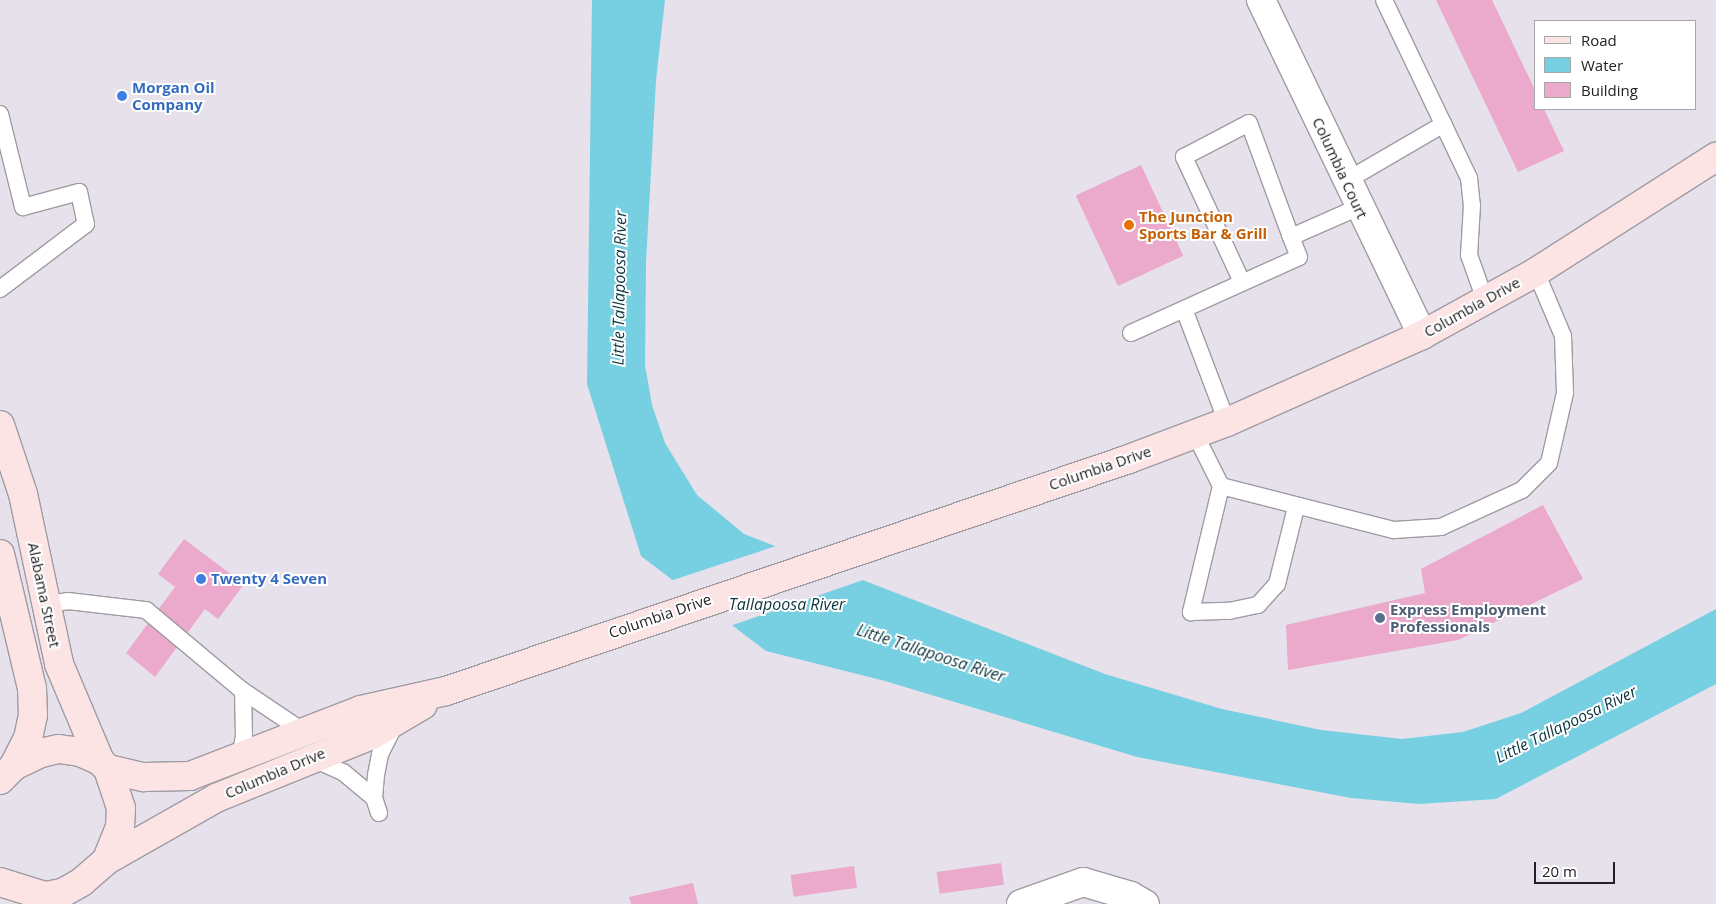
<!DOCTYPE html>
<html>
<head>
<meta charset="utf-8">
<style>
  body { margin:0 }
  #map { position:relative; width:1716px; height:904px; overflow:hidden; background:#e6e1ea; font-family:"Open Sans",sans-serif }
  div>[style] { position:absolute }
  .water>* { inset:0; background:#77cfe2 }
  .pier>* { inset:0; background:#e6e1ea }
  .building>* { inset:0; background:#eba9cb; transform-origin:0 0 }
  .roads { filter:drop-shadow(1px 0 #9f9ba3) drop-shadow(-1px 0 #9f9ba3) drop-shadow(0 1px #9f9ba3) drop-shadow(0 -1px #9f9ba3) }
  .service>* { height:16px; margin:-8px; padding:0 8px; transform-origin:8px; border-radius:8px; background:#fff }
  .minor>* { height:28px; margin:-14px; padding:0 14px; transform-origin:14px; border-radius:14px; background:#fff }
  .secondary>* { height:28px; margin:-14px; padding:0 14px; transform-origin:14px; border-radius:14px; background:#fce4e5 }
  .dots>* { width:14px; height:14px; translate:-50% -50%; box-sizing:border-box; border:2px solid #fff; border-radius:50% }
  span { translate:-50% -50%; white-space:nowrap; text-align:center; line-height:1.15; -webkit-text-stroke:4px #fff; paint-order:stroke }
  .shop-label { font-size:15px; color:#366cbe; font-weight:700 }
  .left { translate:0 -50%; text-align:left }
  .street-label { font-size:15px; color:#222124 }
  .food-label { font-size:15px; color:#c56008; font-weight:700 }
  .service-label { font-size:15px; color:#4e5e75; font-weight:700 }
  .water-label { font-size:16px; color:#0b363e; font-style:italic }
  .legend { position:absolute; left:1534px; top:20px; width:162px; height:90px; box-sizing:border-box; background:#fff; border:1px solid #a7a6a7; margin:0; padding:6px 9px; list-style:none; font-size:15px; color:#222124 }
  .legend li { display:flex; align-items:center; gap:10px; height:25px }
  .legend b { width:25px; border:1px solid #a7a6a7 }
  .scale { position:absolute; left:1534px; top:862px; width:81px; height:22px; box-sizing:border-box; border:2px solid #222124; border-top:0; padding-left:6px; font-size:15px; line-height:18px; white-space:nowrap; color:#222124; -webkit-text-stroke:4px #fff; paint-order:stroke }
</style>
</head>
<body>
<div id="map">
  <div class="water">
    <div style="clip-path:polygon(592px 0,665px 0,656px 80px,646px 263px,645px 365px,652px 405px,665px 443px,697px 495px,744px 534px,1105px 674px,1222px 709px,1321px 730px,1402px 739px,1463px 732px,1521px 713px,1716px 609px,1716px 684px,1496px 799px,1419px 804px,1351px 798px,1137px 757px,885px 681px,766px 651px,641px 556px,587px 384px)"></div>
  </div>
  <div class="pier">
    <div style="clip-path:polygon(779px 545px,866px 579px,730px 626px,670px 581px)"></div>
  </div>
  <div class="building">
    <div style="clip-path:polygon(1436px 0,1492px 0,1535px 90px,1535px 109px,1544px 109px,1564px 151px,1518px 172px)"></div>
    <div style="left:1141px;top:165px;width:100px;height:72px;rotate:65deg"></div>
    <div style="clip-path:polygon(1543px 505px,1583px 579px,1458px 640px,1288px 670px,1286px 625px,1425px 593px,1421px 569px)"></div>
    <div style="clip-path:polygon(184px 539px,244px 584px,218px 619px,205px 609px,155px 677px,126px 653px,175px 587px,158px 574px)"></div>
    <div style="left:1001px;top:863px;width:22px;height:65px;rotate:82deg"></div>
    <div style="left:854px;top:866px;width:22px;height:64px;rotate:82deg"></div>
    <div style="clip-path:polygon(693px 883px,698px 904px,631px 904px,629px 897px)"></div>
  </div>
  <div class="roads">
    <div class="service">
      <div style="left:1384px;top:0;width:197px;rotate:64.5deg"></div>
      <div style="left:1469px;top:178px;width:27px;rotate:84deg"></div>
      <div style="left:1472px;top:205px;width:50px;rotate:93.4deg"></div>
      <div style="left:1469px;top:255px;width:48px;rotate:70.4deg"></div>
      <div style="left:0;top:114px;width:96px;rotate:76.1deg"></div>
      <div style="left:23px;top:207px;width:58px;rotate:-15deg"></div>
      <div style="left:79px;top:192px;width:33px;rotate:78deg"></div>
      <div style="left:86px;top:224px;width:108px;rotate:142.9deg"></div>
      <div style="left:1346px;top:181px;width:113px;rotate:-30.2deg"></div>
      <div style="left:1242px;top:282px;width:138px;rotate:-114.9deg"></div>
      <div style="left:1184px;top:157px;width:73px;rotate:-27.6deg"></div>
      <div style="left:1249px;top:123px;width:121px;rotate:69.8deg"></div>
      <div style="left:1184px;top:309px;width:121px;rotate:69.2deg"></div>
      <div style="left:1131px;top:333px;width:184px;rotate:-24.3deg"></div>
      <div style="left:1299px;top:257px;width:22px;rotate:-112deg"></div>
      <div style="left:1291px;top:237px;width:74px;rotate:-23.8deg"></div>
      <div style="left:1195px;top:434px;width:58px;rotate:63.4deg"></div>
      <div style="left:1221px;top:486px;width:179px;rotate:14.3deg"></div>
      <div style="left:1394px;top:530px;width:47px;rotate:-3.7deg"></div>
      <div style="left:1441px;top:527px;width:89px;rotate:-24.6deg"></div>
      <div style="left:1522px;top:490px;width:38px;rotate:-45deg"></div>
      <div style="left:1549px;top:463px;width:72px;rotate:-77.1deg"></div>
      <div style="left:1565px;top:393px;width:57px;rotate:-92deg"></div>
      <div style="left:1563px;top:336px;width:69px;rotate:-112.9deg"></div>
      <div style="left:1221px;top:486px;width:130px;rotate:103.4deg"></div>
      <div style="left:1191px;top:612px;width:38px;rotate:-2deg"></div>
      <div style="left:1229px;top:611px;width:30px;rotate:-12deg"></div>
      <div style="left:1258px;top:605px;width:28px;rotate:-48deg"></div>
      <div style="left:1277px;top:584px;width:79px;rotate:-76.1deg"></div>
      <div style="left:45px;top:604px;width:23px;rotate:-7deg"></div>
      <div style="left:68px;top:601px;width:79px;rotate:6.6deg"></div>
      <div style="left:146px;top:610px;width:126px;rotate:39.9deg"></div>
      <div style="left:243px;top:691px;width:73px;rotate:33.9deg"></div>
      <div style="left:240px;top:757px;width:20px;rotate:-79deg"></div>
      <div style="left:244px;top:737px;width:46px;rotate:-91.2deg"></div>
      <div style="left:311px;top:758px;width:35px;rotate:24deg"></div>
      <div style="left:343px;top:772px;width:40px;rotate:40deg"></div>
      <div style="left:379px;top:813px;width:16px;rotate:-108deg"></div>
      <div style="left:374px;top:798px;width:23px;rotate:-85deg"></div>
      <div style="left:376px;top:775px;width:21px;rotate:-79deg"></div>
      <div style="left:380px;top:754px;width:34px;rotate:-63deg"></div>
    </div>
    <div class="minor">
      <div style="left:1261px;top:0;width:372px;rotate:64.3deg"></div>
      <div style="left:1021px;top:904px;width:66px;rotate:-19.5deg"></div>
      <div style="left:1083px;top:882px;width:50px;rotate:16.3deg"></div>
      <div style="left:1131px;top:896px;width:16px;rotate:30deg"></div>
    </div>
    <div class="secondary">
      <div style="left:0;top:425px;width:73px;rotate:71.6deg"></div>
      <div style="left:23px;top:494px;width:174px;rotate:78deg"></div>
      <div style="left:59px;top:664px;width:105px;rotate:67.1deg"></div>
      <div style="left:0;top:554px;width:138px;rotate:76.6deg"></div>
      <div style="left:32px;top:688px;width:27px;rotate:88deg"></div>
      <div style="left:33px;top:715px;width:24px;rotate:102deg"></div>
      <div style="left:28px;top:738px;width:31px;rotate:117deg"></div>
      <div style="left:108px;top:769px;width:37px;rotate:13deg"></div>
      <div style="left:144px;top:777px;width:46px;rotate:-1.2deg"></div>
      <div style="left:190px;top:776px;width:183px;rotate:-21.1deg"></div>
      <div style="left:361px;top:710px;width:87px;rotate:-12.6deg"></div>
      <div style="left:446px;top:691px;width:721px;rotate:-18.76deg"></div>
      <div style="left:1129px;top:459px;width:105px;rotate:-20.7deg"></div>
      <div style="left:1227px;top:422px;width:214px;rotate:-24deg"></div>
      <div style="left:1422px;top:335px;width:130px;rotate:-28.9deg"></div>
      <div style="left:1536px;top:272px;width:214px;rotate:-32.6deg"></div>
      <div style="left:0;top:780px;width:20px;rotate:-45deg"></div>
      <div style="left:14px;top:766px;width:30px;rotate:-26deg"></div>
      <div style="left:41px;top:753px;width:18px;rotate:-13deg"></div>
      <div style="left:59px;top:749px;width:21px;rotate:8deg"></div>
      <div style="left:80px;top:752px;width:22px;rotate:24deg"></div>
      <div style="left:100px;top:761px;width:11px;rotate:45deg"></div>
      <div style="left:108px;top:769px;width:41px;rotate:71.6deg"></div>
      <div style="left:121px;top:808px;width:19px;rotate:93deg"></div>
      <div style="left:120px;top:827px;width:35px;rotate:112deg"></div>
      <div style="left:107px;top:860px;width:33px;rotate:139deg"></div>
      <div style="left:82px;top:882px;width:23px;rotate:151deg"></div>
      <div style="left:62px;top:893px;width:17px;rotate:170deg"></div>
      <div style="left:45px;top:896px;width:47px;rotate:-162.7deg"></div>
      <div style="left:107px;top:860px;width:125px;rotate:-29.6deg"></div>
      <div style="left:216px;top:798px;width:168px;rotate:-22deg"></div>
      <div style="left:372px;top:735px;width:59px;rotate:-30.5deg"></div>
    </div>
  </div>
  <div class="dots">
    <div style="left:122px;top:96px;background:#3f7fe0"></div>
    <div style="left:1129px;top:225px;background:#e8710a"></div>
    <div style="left:201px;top:579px;background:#3f7fe0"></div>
    <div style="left:1380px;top:618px;background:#5c6f8a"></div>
  </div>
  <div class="shop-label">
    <span class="left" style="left:132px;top:96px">Morgan Oil<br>Company</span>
    <span class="left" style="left:211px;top:579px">Twenty 4 Seven</span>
  </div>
  <div class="street-label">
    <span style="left:1340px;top:168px;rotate:65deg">Columbia Court</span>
    <span style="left:1472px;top:307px;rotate:-29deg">Columbia Drive</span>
    <span style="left:1100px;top:468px;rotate:-19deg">Columbia Drive</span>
    <span style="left:44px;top:595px;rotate:78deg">Alabama Street</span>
    <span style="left:660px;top:616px;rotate:-19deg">Columbia Drive</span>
    <span style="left:275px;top:773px;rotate:-23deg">Columbia Drive</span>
  </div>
  <div class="food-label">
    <span class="left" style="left:1139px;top:225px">The Junction<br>Sports Bar &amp; Grill</span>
  </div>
  <div class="service-label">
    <span class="left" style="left:1390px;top:618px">Express Employment<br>Professionals</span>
  </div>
  <div class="water-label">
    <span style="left:619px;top:288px;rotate:-89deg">Little Tallapoosa River</span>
    <span style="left:787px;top:604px">Tallapoosa River</span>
    <span style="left:931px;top:653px;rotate:18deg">Little Tallapoosa River</span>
    <span style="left:1566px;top:724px;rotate:-26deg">Little Tallapoosa River</span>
  </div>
  <ul class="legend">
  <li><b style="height:6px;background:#fce4e5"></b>Road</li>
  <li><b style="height:14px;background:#77cfe2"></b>Water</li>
  <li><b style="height:14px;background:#eba9cb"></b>Building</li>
  </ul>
  <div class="scale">20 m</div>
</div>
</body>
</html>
